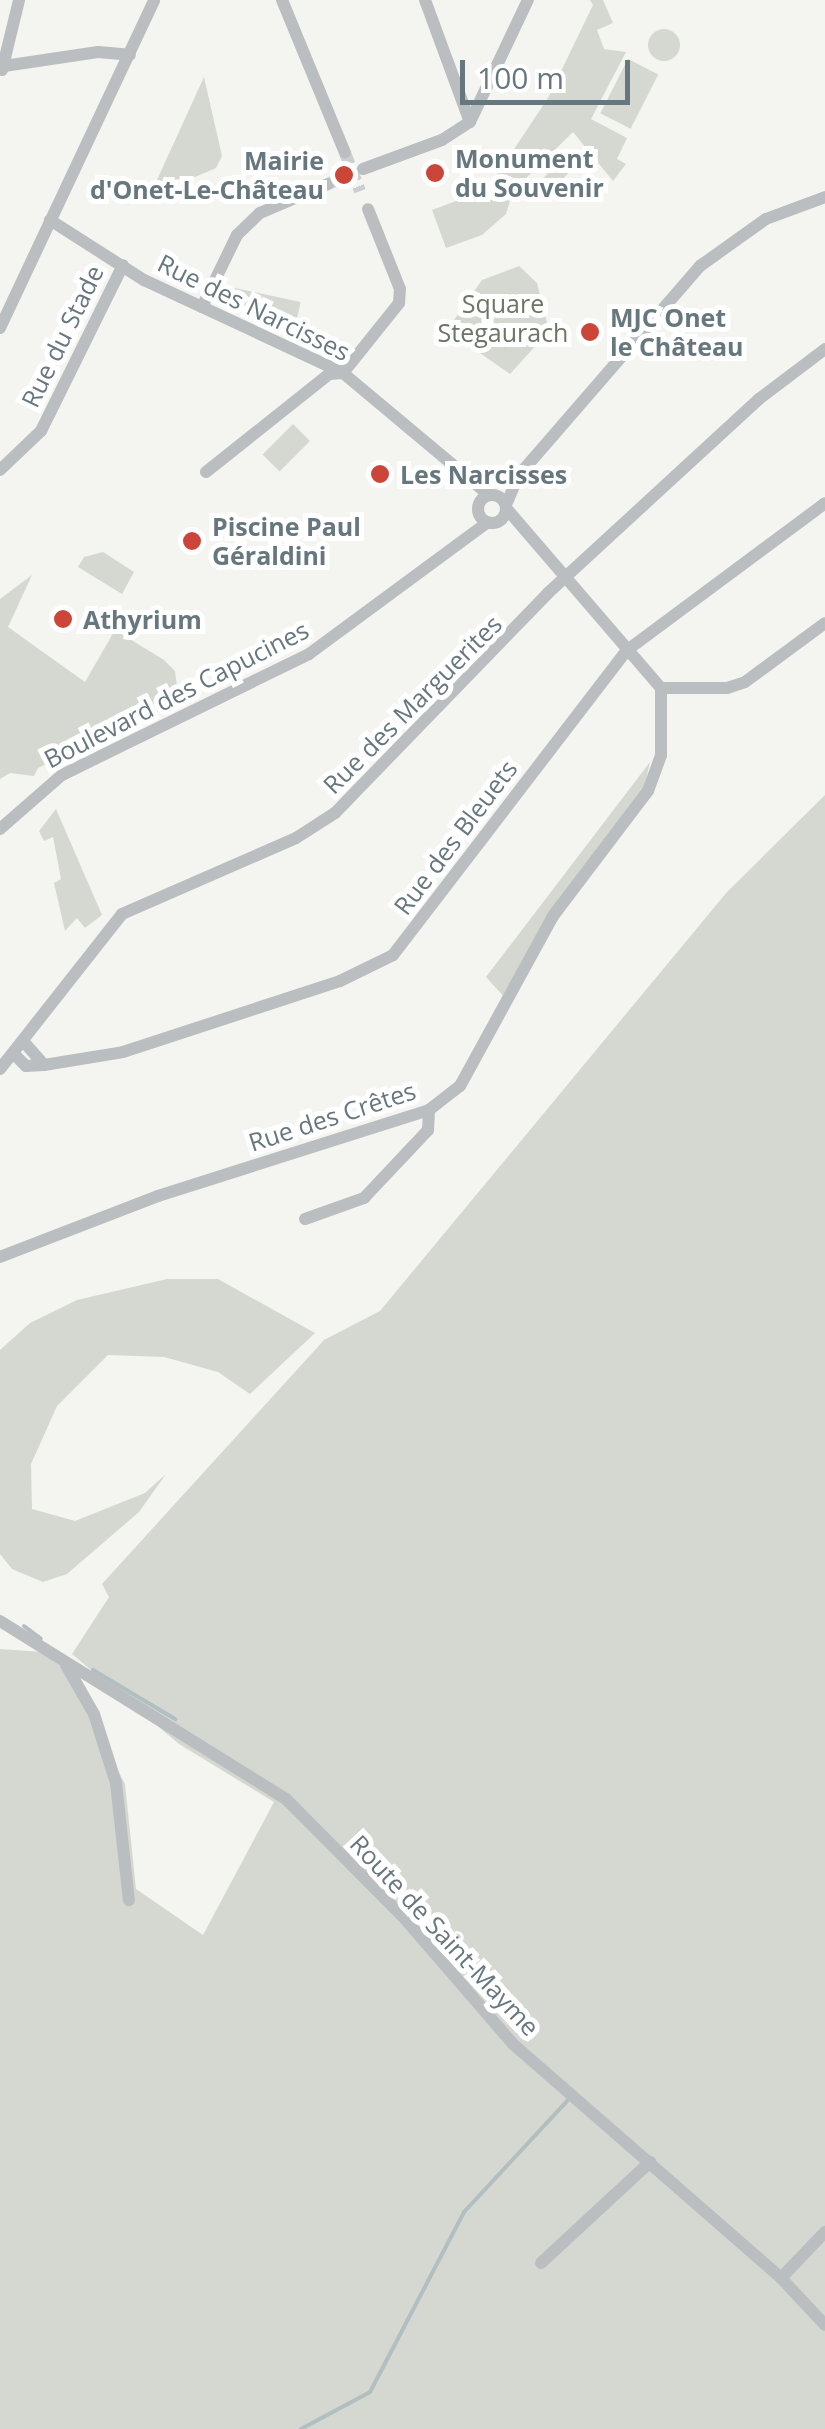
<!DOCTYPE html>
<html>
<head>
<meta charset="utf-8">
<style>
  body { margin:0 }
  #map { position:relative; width:825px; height:2429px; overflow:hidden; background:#f4f4f1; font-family:"Open Sans",sans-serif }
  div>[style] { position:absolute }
  .green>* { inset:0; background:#d5d8d1; transform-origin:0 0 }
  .round { border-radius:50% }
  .stream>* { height:4px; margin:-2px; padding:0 2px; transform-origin:2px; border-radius:2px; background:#b2bfc1 }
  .minor-tunnel>* { height:12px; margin-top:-6px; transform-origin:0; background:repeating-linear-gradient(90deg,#cacece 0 12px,transparent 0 18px) }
  .minor>* { height:12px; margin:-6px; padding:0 6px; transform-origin:6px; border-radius:6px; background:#babec0 }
  .minor>.ring { margin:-6px; padding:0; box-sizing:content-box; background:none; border:12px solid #babec0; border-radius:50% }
  .dots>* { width:28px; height:28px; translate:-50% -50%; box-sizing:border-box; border:5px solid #fff; border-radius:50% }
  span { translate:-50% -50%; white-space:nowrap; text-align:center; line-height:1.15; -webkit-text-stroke:10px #fff; paint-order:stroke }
  .poi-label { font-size:25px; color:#67777e; font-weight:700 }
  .left { translate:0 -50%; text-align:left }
  .right { translate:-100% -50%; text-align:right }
  .park-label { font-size:25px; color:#6b7665 }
  .street-label { font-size:25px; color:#67777e }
  .scale { position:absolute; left:460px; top:60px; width:170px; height:45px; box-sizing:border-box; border:5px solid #67777e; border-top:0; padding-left:12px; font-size:30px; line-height:35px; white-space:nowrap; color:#67777e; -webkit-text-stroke:8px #fff; paint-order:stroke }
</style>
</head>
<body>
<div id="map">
  <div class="green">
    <div style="clip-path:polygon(590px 0,603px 0,613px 23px,597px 30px,604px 49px,626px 52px,591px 119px,627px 138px,617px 159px,626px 164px,613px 181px,573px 132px,513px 191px,506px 214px,482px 235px,446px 248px,432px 210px,456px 201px,464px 189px,481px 199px,548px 98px,593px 5px)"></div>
    <div class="round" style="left:648px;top:29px;width:32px;height:32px"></div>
    <div style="left:628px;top:59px;width:34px;height:61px;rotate:27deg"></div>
    <div style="clip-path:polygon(204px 77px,222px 156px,216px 168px,195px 177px,156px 182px)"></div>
    <div style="left:567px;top:152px;width:15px;height:42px;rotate:42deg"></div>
    <div style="clip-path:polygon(519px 266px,537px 283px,549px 331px,510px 374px,447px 330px,482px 280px)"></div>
    <div style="left:235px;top:288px;width:67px;height:16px;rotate:12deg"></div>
    <div style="left:293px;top:424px;width:24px;height:43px;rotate:45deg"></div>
    <div style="clip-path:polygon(103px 552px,134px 572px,122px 594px,78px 567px,84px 557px)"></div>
    <div style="clip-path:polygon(32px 575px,8px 627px,85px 682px,115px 630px,164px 660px,175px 671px,178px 694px,175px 704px,38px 768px,34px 776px,10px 773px,0 779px,0 599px)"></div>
    <div style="clip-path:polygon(650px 762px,644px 788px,506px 999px,486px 977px)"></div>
    <div style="clip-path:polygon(825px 795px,825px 2429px,0 2429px,0 1649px,57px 1653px,125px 1784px,136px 1889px,203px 1935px,274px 1802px,179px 1744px,72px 1654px,109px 1597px,102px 1584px,324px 1340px,380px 1311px,727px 892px)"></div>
    <div style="clip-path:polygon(56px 809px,102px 915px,85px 928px,77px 918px,65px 931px,54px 883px,61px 879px,53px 837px,44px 841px,39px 831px)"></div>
    <div style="clip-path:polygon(167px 1279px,218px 1279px,315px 1333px,250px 1394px,218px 1372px,164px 1357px,108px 1355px,57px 1406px,31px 1464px,32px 1509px,75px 1521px,145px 1493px,166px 1474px,139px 1512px,67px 1574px,43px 1582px,12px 1569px,0 1554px,0 1350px,30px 1323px,77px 1300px)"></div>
  </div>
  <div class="stream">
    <div style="left:24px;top:1626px;width:21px;rotate:37deg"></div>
    <div style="left:93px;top:1670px;width:96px;rotate:30.9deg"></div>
    <div style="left:301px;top:2429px;width:78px;rotate:-28.2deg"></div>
    <div style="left:370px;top:2392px;width:203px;rotate:-62.4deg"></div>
    <div style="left:464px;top:2212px;width:154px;rotate:-47.1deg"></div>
  </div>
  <div class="minor-tunnel">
    <div style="left:345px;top:153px;width:41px;rotate:68.5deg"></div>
    <div style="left:328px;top:184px;width:35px;rotate:-24deg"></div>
  </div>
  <div class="minor">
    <div style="left:282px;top:0;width:165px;rotate:67.6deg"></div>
    <div style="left:425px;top:0;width:130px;rotate:69.8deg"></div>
    <div style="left:4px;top:66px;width:95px;rotate:-8.5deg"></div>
    <div style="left:98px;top:52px;width:32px;rotate:5deg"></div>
    <div style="left:2px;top:70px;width:72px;rotate:-76.3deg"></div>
    <div style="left:363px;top:169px;width:84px;rotate:-20.2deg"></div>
    <div style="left:442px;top:140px;width:33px;rotate:-33deg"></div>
    <div style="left:470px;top:122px;width:135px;rotate:-64.6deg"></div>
    <div style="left:50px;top:220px;width:112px;rotate:32.6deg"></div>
    <div style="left:144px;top:280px;width:220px;rotate:25deg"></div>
    <div style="left:343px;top:373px;width:190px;rotate:39.9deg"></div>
    <div style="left:202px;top:307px;width:80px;rotate:-64.1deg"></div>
    <div style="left:237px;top:235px;width:32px;rotate:-44deg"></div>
    <div style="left:260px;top:213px;width:74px;rotate:-23.1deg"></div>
    <div style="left:0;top:328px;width:362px;rotate:-64.8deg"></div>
    <div style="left:0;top:470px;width:57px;rotate:-43.6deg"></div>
    <div style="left:41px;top:431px;width:185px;rotate:-63.7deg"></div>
    <div style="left:206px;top:472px;width:157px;rotate:-38.5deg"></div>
    <div style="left:329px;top:374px;width:14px;rotate:-4deg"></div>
    <div style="left:343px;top:373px;width:90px;rotate:-51.3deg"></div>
    <div style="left:399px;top:303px;width:14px;rotate:-86deg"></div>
    <div style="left:400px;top:289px;width:86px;rotate:-111.8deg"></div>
    <div class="ring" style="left:478px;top:495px;width:16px;height:16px"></div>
    <div style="left:506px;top:505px;width:33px;rotate:-67deg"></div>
    <div style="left:519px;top:475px;width:276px;rotate:-49.1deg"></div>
    <div style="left:700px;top:266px;width:81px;rotate:-35.5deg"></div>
    <div style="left:766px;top:219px;width:63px;rotate:-20.4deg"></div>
    <div style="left:506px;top:508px;width:238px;rotate:49.3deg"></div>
    <div style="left:661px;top:688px;width:66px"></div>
    <div style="left:727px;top:688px;width:19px;rotate:-18deg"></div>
    <div style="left:745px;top:682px;width:99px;rotate:-36.4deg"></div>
    <div style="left:0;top:829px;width:82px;rotate:-41.1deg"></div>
    <div style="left:62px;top:775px;width:275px;rotate:-26.1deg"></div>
    <div style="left:309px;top:654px;width:222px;rotate:-36.4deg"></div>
    <div style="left:16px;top:1056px;width:14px;rotate:45deg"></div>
    <div style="left:26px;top:1066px;width:18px;rotate:-3deg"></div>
    <div style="left:44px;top:1065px;width:29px;rotate:-131deg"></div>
    <div style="left:44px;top:1065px;width:80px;rotate:-9.3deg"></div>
    <div style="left:123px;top:1052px;width:228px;rotate:-18.1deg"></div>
    <div style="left:340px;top:981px;width:59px;rotate:-26.1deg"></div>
    <div style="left:393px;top:955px;width:383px;rotate:-52.5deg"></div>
    <div style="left:626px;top:651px;width:248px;rotate:-36.6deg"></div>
    <div style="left:0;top:1069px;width:197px;rotate:-51.8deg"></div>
    <div style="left:122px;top:914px;width:190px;rotate:-23.6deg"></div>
    <div style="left:296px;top:838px;width:46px;rotate:-32.7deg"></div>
    <div style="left:335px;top:813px;width:306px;rotate:-45.9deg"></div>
    <div style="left:548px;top:593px;width:287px;rotate:-42.6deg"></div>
    <div style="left:759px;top:399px;width:83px;rotate:-37.1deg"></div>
    <div style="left:305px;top:1219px;width:63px;rotate:-19.6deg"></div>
    <div style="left:364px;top:1198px;width:93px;rotate:-46.7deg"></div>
    <div style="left:428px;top:1130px;width:20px;rotate:-87deg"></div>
    <div style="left:0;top:1257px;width:169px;rotate:-21.1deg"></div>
    <div style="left:158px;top:1196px;width:284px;rotate:-17.6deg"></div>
    <div style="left:429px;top:1110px;width:39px;rotate:-38deg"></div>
    <div style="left:460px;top:1086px;width:194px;rotate:-61.3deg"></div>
    <div style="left:553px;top:916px;width:157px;rotate:-52.8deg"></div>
    <div style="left:648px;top:791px;width:38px;rotate:-70deg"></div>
    <div style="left:661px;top:755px;width:67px;rotate:-90deg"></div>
    <div style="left:0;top:1621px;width:337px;rotate:31.9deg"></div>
    <div style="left:286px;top:1799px;width:170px;rotate:45.2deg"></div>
    <div style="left:406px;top:1920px;width:164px;rotate:49.2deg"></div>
    <div style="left:513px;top:2044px;width:356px;rotate:41.1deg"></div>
    <div style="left:781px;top:2278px;width:64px;rotate:46.9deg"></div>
    <div style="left:66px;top:1665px;width:56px;rotate:60.3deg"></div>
    <div style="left:94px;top:1714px;width:72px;rotate:72.3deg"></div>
    <div style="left:116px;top:1783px;width:118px;rotate:83.7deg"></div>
    <div style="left:541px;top:2263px;width:149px;rotate:-42.8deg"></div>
    <div style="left:781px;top:2278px;width:64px;rotate:-46.3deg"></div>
  </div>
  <div class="dots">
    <div style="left:435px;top:173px;background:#cc4539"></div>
    <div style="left:344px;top:175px;background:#cc4539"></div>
    <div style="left:590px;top:332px;background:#cc4539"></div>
    <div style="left:380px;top:474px;background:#cc4539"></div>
    <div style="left:192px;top:541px;background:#cc4539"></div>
    <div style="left:63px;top:619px;background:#cc4539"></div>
  </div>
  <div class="poi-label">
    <span class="left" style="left:455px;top:173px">Monument<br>du Souvenir</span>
    <span class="right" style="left:324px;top:175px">Mairie<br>d'Onet-Le-Château</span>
    <span class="left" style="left:610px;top:332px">MJC Onet<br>le Château</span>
    <span class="left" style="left:400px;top:474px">Les Narcisses</span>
    <span class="left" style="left:212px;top:541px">Piscine Paul<br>Géraldini</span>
    <span class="left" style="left:83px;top:619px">Athyrium</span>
  </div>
  <div class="park-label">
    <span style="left:503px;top:318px">Square<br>Stegaurach</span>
  </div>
  <div class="street-label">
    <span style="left:254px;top:307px;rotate:26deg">Rue des Narcisses</span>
    <span style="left:62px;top:336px;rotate:-64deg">Rue du Stade</span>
    <span style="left:176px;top:694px;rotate:-27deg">Boulevard des Capucines</span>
    <span style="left:412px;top:704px;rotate:-45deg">Rue des Marguerites</span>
    <span style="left:455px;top:837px;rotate:-53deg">Rue des Bleuets</span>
    <span style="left:332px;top:1116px;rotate:-18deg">Rue des Crêtes</span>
    <span style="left:445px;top:1935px;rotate:47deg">Route de Saint-Mayme</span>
  </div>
  <div class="scale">100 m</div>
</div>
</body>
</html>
